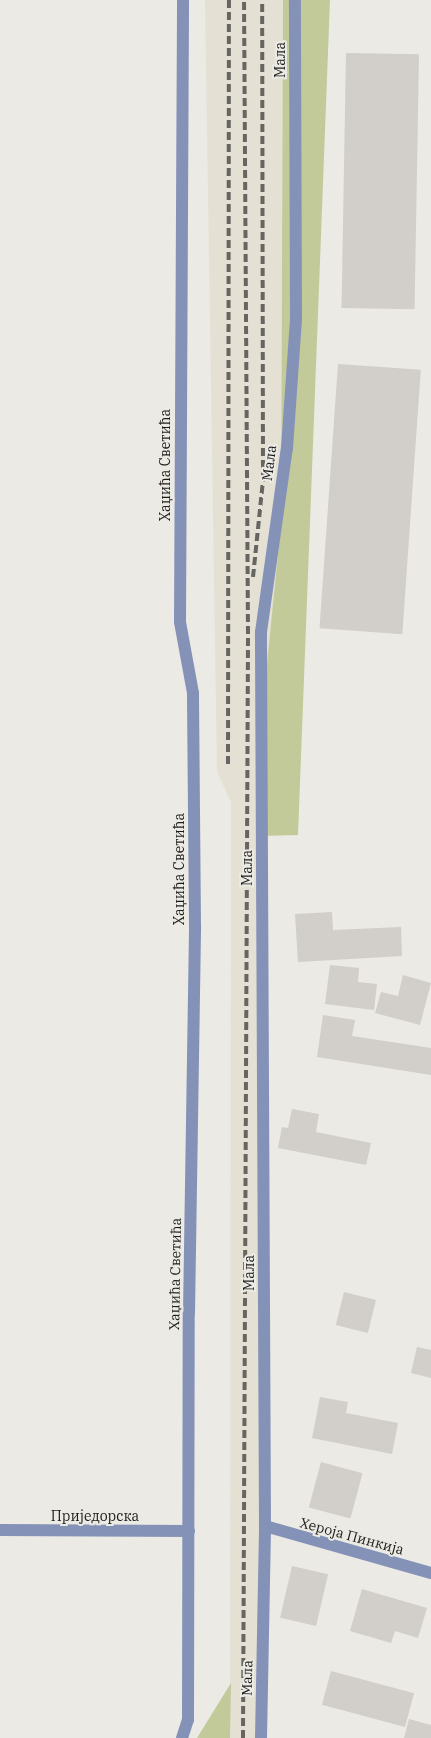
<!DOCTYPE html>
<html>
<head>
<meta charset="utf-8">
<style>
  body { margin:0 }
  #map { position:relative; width:431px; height:1738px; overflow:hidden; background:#ebeae4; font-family:"IBM Plex Serif",serif }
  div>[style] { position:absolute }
  .built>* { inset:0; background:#e4e0d3 }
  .green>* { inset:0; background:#c2ca9a }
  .building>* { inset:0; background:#d2cec9; transform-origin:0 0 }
  .minor>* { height:12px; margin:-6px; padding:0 6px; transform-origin:6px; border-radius:6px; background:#8592b8 }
  .rail>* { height:4px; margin-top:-2px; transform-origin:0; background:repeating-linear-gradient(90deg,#666561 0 8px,transparent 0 12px) }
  span { translate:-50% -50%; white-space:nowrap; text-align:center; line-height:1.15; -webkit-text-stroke:4px #ebeae4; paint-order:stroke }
  .street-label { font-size:14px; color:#1c1b19 }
</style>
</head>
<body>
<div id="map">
  <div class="built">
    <div style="clip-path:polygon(205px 0,283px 0,281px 524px,260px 733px,266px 1738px,230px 1738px,231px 802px,217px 772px)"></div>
  </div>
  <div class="green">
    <div style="clip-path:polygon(283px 0,330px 0,298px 835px,260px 836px,260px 733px,281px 524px)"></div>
    <div style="clip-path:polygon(231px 1683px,230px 1738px,197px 1738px)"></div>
  </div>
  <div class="building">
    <div style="left:346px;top:53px;width:73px;height:255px;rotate:1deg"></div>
    <div style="left:338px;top:364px;width:83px;height:265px;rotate:4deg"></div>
    <div style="clip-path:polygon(332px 912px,333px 930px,401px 927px,402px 956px,298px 962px,295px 914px)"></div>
    <div style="clip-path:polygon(330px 965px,359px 968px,358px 982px,377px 984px,374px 1010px,325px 1004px)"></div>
    <div style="clip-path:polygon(403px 975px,431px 983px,420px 1025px,375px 1013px,381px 992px,398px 996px)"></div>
    <div style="clip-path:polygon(323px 1015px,355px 1020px,352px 1036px,431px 1048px,431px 1075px,317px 1057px)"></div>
    <div style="clip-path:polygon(292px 1109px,319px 1114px,316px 1132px,371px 1143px,366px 1165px,278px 1148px,282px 1127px,288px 1128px)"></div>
    <div style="left:344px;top:1292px;width:33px;height:34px;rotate:14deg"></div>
    <div style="clip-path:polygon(417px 1347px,431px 1350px,431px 1378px,411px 1373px)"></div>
    <div style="clip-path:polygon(320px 1397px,348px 1402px,346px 1413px,398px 1423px,392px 1454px,312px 1438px)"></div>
    <div style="left:321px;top:1462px;width:43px;height:47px;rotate:15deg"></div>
    <div style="left:292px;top:1566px;width:37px;height:53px;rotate:13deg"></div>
    <div style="clip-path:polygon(362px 1589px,427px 1608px,418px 1638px,395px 1631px,391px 1643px,350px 1631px)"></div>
    <div style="left:331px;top:1671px;width:86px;height:35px;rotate:15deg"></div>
    <div style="clip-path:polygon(409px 1719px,431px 1725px,431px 1738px,404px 1738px)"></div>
  </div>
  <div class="minor">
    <div style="left:265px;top:1526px;width:173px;rotate:15.8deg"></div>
    <div style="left:0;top:1530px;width:189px;rotate:0.3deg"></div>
    <div style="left:182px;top:1738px;width:19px;rotate:-72deg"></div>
    <div style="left:188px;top:1720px;width:407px;rotate:-89.9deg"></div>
    <div style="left:189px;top:1313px;width:387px;rotate:-89.1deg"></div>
    <div style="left:195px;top:926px;width:233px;rotate:-90.5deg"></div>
    <div style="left:193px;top:693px;width:72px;rotate:-100.4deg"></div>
    <div style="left:180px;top:622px;width:622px;rotate:-89.72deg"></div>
    <div style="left:261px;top:1738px;width:212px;rotate:-88.9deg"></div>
    <div style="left:265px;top:1526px;width:894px;rotate:-90.26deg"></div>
    <div style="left:261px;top:632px;width:186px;rotate:-82deg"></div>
    <div style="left:287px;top:448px;width:129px;rotate:-86deg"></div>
    <div style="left:296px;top:319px;width:319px;rotate:-90.2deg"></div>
  </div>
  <div class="rail">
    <div style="left:253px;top:577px;width:98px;rotate:-84.1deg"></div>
    <div style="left:263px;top:480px;width:480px;rotate:-90.1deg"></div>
    <div style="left:228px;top:764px;width:764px;rotate:-89.93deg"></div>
    <div style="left:243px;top:1738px;width:1104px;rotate:-89.74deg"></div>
    <div style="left:248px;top:634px;width:634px;rotate:-90.36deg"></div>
  </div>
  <div class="street-label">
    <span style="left:280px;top:60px;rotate:-90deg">Мала</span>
    <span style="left:269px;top:463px;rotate:-83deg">Мала</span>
    <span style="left:165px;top:465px;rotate:-90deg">Хаџића Светића</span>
    <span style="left:247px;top:868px;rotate:-90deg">Мала</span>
    <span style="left:179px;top:869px;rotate:-90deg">Хаџића Светића</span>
    <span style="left:249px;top:1273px;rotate:-90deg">Мала</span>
    <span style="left:175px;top:1274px;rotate:-89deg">Хаџића Светића</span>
    <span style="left:95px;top:1516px">Приједорска</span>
    <span style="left:352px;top:1536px;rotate:15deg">Хероја Пинкија</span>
    <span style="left:247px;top:1678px;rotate:-89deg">Мала</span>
  </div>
</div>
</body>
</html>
